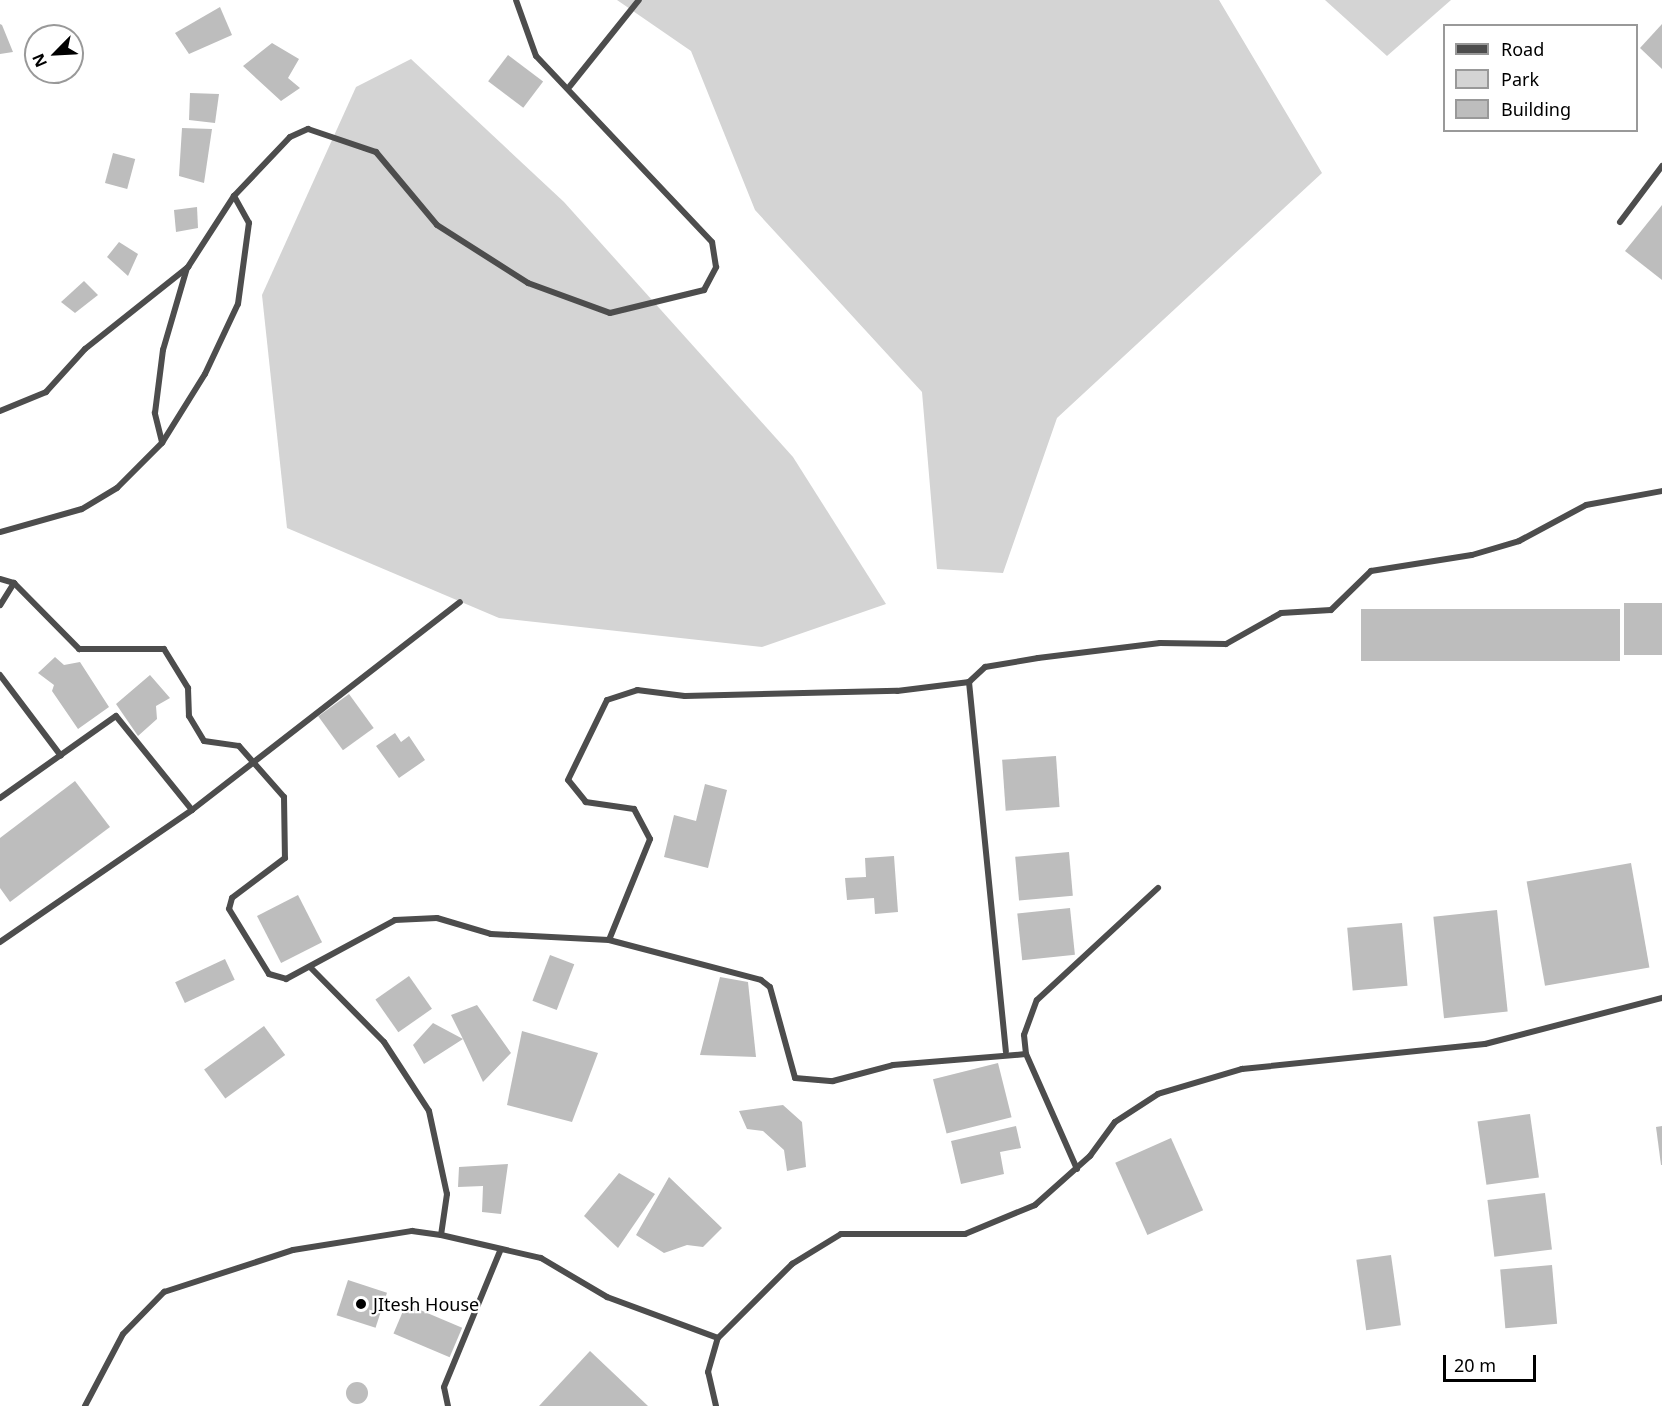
<!DOCTYPE html>
<html>
<head>
<meta charset="utf-8">
<style>
  body { margin:0 }
  #map { position:relative; width:1662px; height:1406px; overflow:hidden; background:#fff; font-family:"Noto Sans",sans-serif }
  div>[style] { position:absolute }
  .green>* { inset:0; background:#d4d4d4 }
  .building>* { inset:0; background:#bdbdbd; transform-origin:0 0 }
  .round { border-radius:50% }
  .street>* { height:6px; margin:-3px; padding:0 3px; transform-origin:3px; border-radius:3px; background:#4d4d4d }
  .dots>* { width:16px; height:16px; translate:-50% -50%; box-sizing:border-box; border:3px solid #fff; border-radius:50% }
  span { translate:-50% -50%; white-space:nowrap; text-align:center; line-height:1.15; -webkit-text-stroke:4.5px #fff; paint-order:stroke }
  .poi-label { font-size:18px; color:#000 }
  .left { translate:0 -50%; text-align:left }
  .legend { position:absolute; left:1443px; top:24px; width:195px; height:108px; box-sizing:border-box; background:#fff; border:2px solid #999; margin:0; padding:8px 10px; list-style:none; font-size:18px; color:#000 }
  .legend li { display:flex; align-items:center; gap:12px; height:30px }
  .legend b { width:30px; border:2px solid #999 }
  .north { position:absolute; left:24px; top:24px; width:60px; height:60px; box-sizing:border-box; background:#fff; border:2px solid #999; border-radius:50%; rotate:246deg; font-size:16px; font-weight:700; line-height:24px; text-align:center; color:#000 }
  .north::after { content:''; display:block; margin:auto; width:21px; height:27px; background:#000; clip-path:polygon(50% 0,100% 100%,50% 72%,0 100%) }
  .scale { position:absolute; left:1443px; top:1355px; width:93px; height:27px; box-sizing:border-box; border:3px solid #000; border-top:0; padding-left:8px; font-size:18px; line-height:21px; white-space:nowrap; color:#000; -webkit-text-stroke:4px #fff; paint-order:stroke }
</style>
</head>
<body>
<div id="map">
  <div class="green">
    <div style="clip-path:polygon(617px 0,1219px 0,1322px 173px,1057px 418px,1003px 573px,937px 569px,922px 392px,755px 210px,691px 51px)"></div>
    <div style="clip-path:polygon(1325px 0,1451px 0,1387px 56px)"></div>
    <div style="clip-path:polygon(411px 59px,564px 202px,793px 457px,886px 604px,762px 647px,499px 618px,287px 528px,262px 295px,356px 87px)"></div>
  </div>
  <div class="building">
    <div style="clip-path:polygon(220px 7px,232px 35px,189px 54px,175px 33px)"></div>
    <div style="clip-path:polygon(0 24px,2px 25px,13px 52px,0 54px)"></div>
    <div style="clip-path:polygon(1662px 24px,1662px 69px,1640px 48px)"></div>
    <div style="clip-path:polygon(272px 43px,299px 59px,288px 78px,300px 88px,281px 101px,243px 66px)"></div>
    <div style="left:508px;top:55px;width:44px;height:33px;rotate:37deg"></div>
    <div style="clip-path:polygon(190px 93px,219px 94px,215px 123px,189px 120px)"></div>
    <div style="clip-path:polygon(182px 128px,212px 129px,204px 183px,179px 176px)"></div>
    <div style="left:113px;top:153px;width:23px;height:31px;rotate:15deg"></div>
    <div style="clip-path:polygon(1662px 205px,1662px 280px,1625px 251px)"></div>
    <div style="clip-path:polygon(197px 207px,198px 228px,176px 232px,174px 210px)"></div>
    <div style="clip-path:polygon(119px 242px,138px 254px,128px 276px,107px 257px)"></div>
    <div style="clip-path:polygon(84px 281px,98px 295px,75px 313px,61px 302px)"></div>
    <div style="left:1662px;top:603px;width:52px;height:38px;rotate:90deg"></div>
    <div style="left:1620px;top:609px;width:52px;height:259px;rotate:90deg"></div>
    <div style="clip-path:polygon(55px 657px,64px 665px,80px 662px,109px 707px,78px 729px,52px 691px,54px 685px,38px 673px)"></div>
    <div style="clip-path:polygon(150px 675px,170px 698px,156px 706px,157px 719px,138px 736px,116px 704px)"></div>
    <div style="left:349px;top:694px;width:42px;height:38px;rotate:54deg"></div>
    <div style="clip-path:polygon(395px 733px,401px 742px,409px 736px,425px 760px,399px 778px,376px 746px)"></div>
    <div style="left:1056px;top:756px;width:51px;height:54px;rotate:86deg"></div>
    <div style="clip-path:polygon(75px 781px,110px 827px,10px 902px,0 888px,0 838px)"></div>
    <div style="clip-path:polygon(705px 784px,727px 790px,708px 868px,664px 857px,674px 815px,696px 821px)"></div>
    <div style="left:1069px;top:852px;width:44px;height:54px;rotate:85deg"></div>
    <div style="clip-path:polygon(894px 856px,898px 912px,875px 914px,874px 898px,847px 900px,845px 878px,866px 877px,865px 858px)"></div>
    <div style="left:1631px;top:863px;width:106px;height:106px;rotate:80deg"></div>
    <div style="left:298px;top:895px;width:53px;height:46px;rotate:63deg"></div>
    <div style="left:1070px;top:908px;width:47px;height:53px;rotate:84deg"></div>
    <div style="left:1497px;top:910px;width:102px;height:64px;rotate:84deg"></div>
    <div style="left:1402px;top:923px;width:63px;height:55px;rotate:85deg"></div>
    <div style="left:550px;top:955px;width:26px;height:49px;rotate:21deg"></div>
    <div style="left:225px;top:959px;width:23px;height:55px;rotate:65deg"></div>
    <div style="left:409px;top:976px;width:40px;height:41px;rotate:55deg"></div>
    <div style="clip-path:polygon(720px 977px,748px 982px,756px 1057px,700px 1055px)"></div>
    <div style="clip-path:polygon(477px 1005px,511px 1053px,483px 1082px,463px 1039px,424px 1064px,413px 1045px,433px 1023px,463px 1039px,451px 1015px)"></div>
    <div style="left:264px;top:1026px;width:36px;height:74px;rotate:54deg"></div>
    <div style="clip-path:polygon(522px 1031px,598px 1053px,572px 1122px,507px 1105px)"></div>
    <div style="left:998px;top:1063px;width:56px;height:67px;rotate:76deg"></div>
    <div style="clip-path:polygon(783px 1105px,802px 1122px,806px 1167px,787px 1171px,784px 1150px,763px 1131px,747px 1129px,739px 1111px)"></div>
    <div style="left:1530px;top:1114px;width:64px;height:53px;rotate:82deg"></div>
    <div style="clip-path:polygon(1016px 1126px,1021px 1148px,1000px 1152px,1004px 1174px,961px 1184px,951px 1141px)"></div>
    <div style="clip-path:polygon(1662px 1126px,1662px 1165px,1661px 1165px,1656px 1127px)"></div>
    <div style="left:1171px;top:1138px;width:79px;height:61px;rotate:66deg"></div>
    <div style="clip-path:polygon(508px 1164px,501px 1214px,482px 1212px,483px 1186px,458px 1187px,459px 1167px)"></div>
    <div style="clip-path:polygon(619px 1173px,655px 1194px,618px 1248px,584px 1216px)"></div>
    <div style="clip-path:polygon(669px 1177px,722px 1228px,703px 1247px,687px 1245px,664px 1253px,636px 1235px)"></div>
    <div style="left:1545px;top:1193px;width:57px;height:58px;rotate:83deg"></div>
    <div style="left:1391px;top:1255px;width:71px;height:35px;rotate:82deg"></div>
    <div style="left:1552px;top:1265px;width:59px;height:52px;rotate:85deg"></div>
    <div style="left:348px;top:1280px;width:41px;height:37px;rotate:18deg"></div>
    <div style="left:406px;top:1304px;width:61px;height:32px;rotate:23deg"></div>
    <div style="clip-path:polygon(590px 1351px,648px 1406px,539px 1406px)"></div>
    <div class="round" style="left:346px;top:1382px;width:22px;height:22px"></div>
  </div>
  <div class="street">
    <div style="left:570px;top:86px;width:110px;rotate:-51.3deg"></div>
    <div style="left:1620px;top:222px;width:70px;rotate:-53.1deg"></div>
    <div style="left:0;top:411px;width:50px;rotate:-22.4deg"></div>
    <div style="left:46px;top:392px;width:58px;rotate:-47.8deg"></div>
    <div style="left:85px;top:349px;width:132px;rotate:-38.5deg"></div>
    <div style="left:188px;top:267px;width:85px;rotate:-57.1deg"></div>
    <div style="left:234px;top:196px;width:81px;rotate:-46.5deg"></div>
    <div style="left:290px;top:137px;width:20px;rotate:-24deg"></div>
    <div style="left:308px;top:129px;width:72px;rotate:18.7deg"></div>
    <div style="left:376px;top:152px;width:95px;rotate:50.1deg"></div>
    <div style="left:437px;top:225px;width:108px;rotate:32.5deg"></div>
    <div style="left:528px;top:283px;width:87px;rotate:20.1deg"></div>
    <div style="left:610px;top:313px;width:97px;rotate:-13.7deg"></div>
    <div style="left:704px;top:290px;width:26px;rotate:-62deg"></div>
    <div style="left:716px;top:267px;width:25px;rotate:-99deg"></div>
    <div style="left:712px;top:242px;width:256px;rotate:-133.4deg"></div>
    <div style="left:536px;top:56px;width:59px;rotate:-109.7deg"></div>
    <div style="left:162px;top:442px;width:30px;rotate:-104deg"></div>
    <div style="left:155px;top:413px;width:64px;rotate:-82.8deg"></div>
    <div style="left:163px;top:350px;width:85px;rotate:-73.7deg"></div>
    <div style="left:0;top:532px;width:85px;rotate:-15.7deg"></div>
    <div style="left:82px;top:509px;width:41px;rotate:-31deg"></div>
    <div style="left:117px;top:488px;width:64px;rotate:-45deg"></div>
    <div style="left:162px;top:443px;width:81px;rotate:-58.1deg"></div>
    <div style="left:205px;top:374px;width:77px;rotate:-64.8deg"></div>
    <div style="left:238px;top:304px;width:82px;rotate:-82.3deg"></div>
    <div style="left:249px;top:223px;width:31px;rotate:-119deg"></div>
    <div style="left:0;top:579px;width:15px;rotate:16deg"></div>
    <div style="left:14px;top:583px;width:26px;rotate:122deg"></div>
    <div style="left:14px;top:583px;width:93px;rotate:45.4deg"></div>
    <div style="left:79px;top:649px;width:85px"></div>
    <div style="left:164px;top:649px;width:46px;rotate:58.4deg"></div>
    <div style="left:188px;top:688px;width:28px;rotate:88deg"></div>
    <div style="left:189px;top:716px;width:29px;rotate:59deg"></div>
    <div style="left:204px;top:741px;width:35px;rotate:8deg"></div>
    <div style="left:239px;top:746px;width:68px;rotate:48.6deg"></div>
    <div style="left:284px;top:797px;width:61px;rotate:89.1deg"></div>
    <div style="left:285px;top:858px;width:66px;rotate:143deg"></div>
    <div style="left:232px;top:898px;width:11px;rotate:105deg"></div>
    <div style="left:229px;top:909px;width:76px;rotate:58.4deg"></div>
    <div style="left:269px;top:974px;width:18px;rotate:16deg"></div>
    <div style="left:286px;top:979px;width:124px;rotate:-28.4deg"></div>
    <div style="left:395px;top:920px;width:42px;rotate:-2.7deg"></div>
    <div style="left:437px;top:918px;width:56px;rotate:16.5deg"></div>
    <div style="left:491px;top:934px;width:118px;rotate:2.9deg"></div>
    <div style="left:609px;top:940px;width:157px;rotate:14.7deg"></div>
    <div style="left:761px;top:980px;width:11px;rotate:38deg"></div>
    <div style="left:770px;top:987px;width:94px;rotate:74.6deg"></div>
    <div style="left:795px;top:1078px;width:38px;rotate:5deg"></div>
    <div style="left:833px;top:1081px;width:62px;rotate:-14.9deg"></div>
    <div style="left:893px;top:1065px;width:133px;rotate:-4.7deg"></div>
    <div style="left:0;top:675px;width:101px;rotate:53deg"></div>
    <div style="left:969px;top:682px;width:22px;rotate:-43deg"></div>
    <div style="left:985px;top:667px;width:54px;rotate:-9.6deg"></div>
    <div style="left:1038px;top:658px;width:123px;rotate:-7deg"></div>
    <div style="left:1160px;top:643px;width:66px;rotate:0.9deg"></div>
    <div style="left:1226px;top:644px;width:63px;rotate:-29.4deg"></div>
    <div style="left:1281px;top:613px;width:50px;rotate:-3.4deg"></div>
    <div style="left:1331px;top:610px;width:56px;rotate:-44.3deg"></div>
    <div style="left:1371px;top:571px;width:102px;rotate:-9deg"></div>
    <div style="left:1472px;top:555px;width:49px;rotate:-16.6deg"></div>
    <div style="left:1519px;top:541px;width:76px;rotate:-28.2deg"></div>
    <div style="left:1586px;top:505px;width:77px;rotate:-10.4deg"></div>
    <div style="left:0;top:798px;width:142px;rotate:-35.3deg"></div>
    <div style="left:116px;top:716px;width:121px;rotate:51deg"></div>
    <div style="left:609px;top:940px;width:109px;rotate:-67.9deg"></div>
    <div style="left:650px;top:839px;width:34px;rotate:-118deg"></div>
    <div style="left:634px;top:809px;width:49px;rotate:-171.7deg"></div>
    <div style="left:586px;top:802px;width:28px;rotate:-129deg"></div>
    <div style="left:568px;top:780px;width:89px;rotate:-64deg"></div>
    <div style="left:607px;top:700px;width:32px;rotate:-18deg"></div>
    <div style="left:637px;top:690px;width:48px;rotate:7.1deg"></div>
    <div style="left:685px;top:696px;width:212px;rotate:-1.4deg"></div>
    <div style="left:897px;top:691px;width:73px;rotate:-7.1deg"></div>
    <div style="left:969px;top:682px;width:371px;rotate:84.3deg"></div>
    <div style="left:0;top:942px;width:233px;rotate:-34.5deg"></div>
    <div style="left:192px;top:810px;width:339px;rotate:-37.8deg"></div>
    <div style="left:310px;top:967px;width:105px;rotate:45.4deg"></div>
    <div style="left:384px;top:1042px;width:82px;rotate:56.9deg"></div>
    <div style="left:429px;top:1111px;width:85px;rotate:77.8deg"></div>
    <div style="left:447px;top:1194px;width:41px;rotate:98.3deg"></div>
    <div style="left:1077px;top:1169px;width:126px;rotate:-113.9deg"></div>
    <div style="left:1026px;top:1054px;width:19px;rotate:-96deg"></div>
    <div style="left:1024px;top:1035px;width:37px;rotate:-70deg"></div>
    <div style="left:1037px;top:1000px;width:165px;rotate:-42.8deg"></div>
    <div style="left:85px;top:1406px;width:81px;rotate:-62.2deg"></div>
    <div style="left:123px;top:1334px;width:59px;rotate:-45.7deg"></div>
    <div style="left:164px;top:1292px;width:136px;rotate:-18deg"></div>
    <div style="left:293px;top:1250px;width:121px;rotate:-9.1deg"></div>
    <div style="left:412px;top:1231px;width:29px;rotate:8deg"></div>
    <div style="left:441px;top:1235px;width:103px;rotate:13deg"></div>
    <div style="left:541px;top:1258px;width:77px;rotate:30.6deg"></div>
    <div style="left:607px;top:1297px;width:118px;rotate:20.3deg"></div>
    <div style="left:718px;top:1338px;width:105px;rotate:-45deg"></div>
    <div style="left:792px;top:1264px;width:57px;rotate:-31.5deg"></div>
    <div style="left:841px;top:1234px;width:124px"></div>
    <div style="left:965px;top:1234px;width:76px;rotate:-22.5deg"></div>
    <div style="left:1035px;top:1205px;width:74px;rotate:-41.7deg"></div>
    <div style="left:1090px;top:1156px;width:42px;rotate:-53.7deg"></div>
    <div style="left:1115px;top:1122px;width:51px;rotate:-33.1deg"></div>
    <div style="left:1158px;top:1094px;width:88px;rotate:-16.6deg"></div>
    <div style="left:1242px;top:1069px;width:244px;rotate:-5.9deg"></div>
    <div style="left:1485px;top:1044px;width:183px;rotate:-14.6deg"></div>
    <div style="left:448px;top:1406px;width:19px;rotate:-102deg"></div>
    <div style="left:444px;top:1387px;width:149px;rotate:-67.6deg"></div>
    <div style="left:716px;top:1406px;width:35px;rotate:-103deg"></div>
    <div style="left:708px;top:1372px;width:35px;rotate:-74deg"></div>
  </div>
  <div class="dots">
    <div style="left:361px;top:1304px;background:#000"></div>
  </div>
  <div class="poi-label">
    <span class="left" style="left:373px;top:1304px">JItesh House</span>
  </div>
  <ul class="legend">
  <li><b style="height:8px;background:#4d4d4d"></b>Road</li>
  <li><b style="height:16px;background:#d4d4d4"></b>Park</li>
  <li><b style="height:16px;background:#bdbdbd"></b>Building</li>
  </ul>
  <div class="north">N</div>
  <div class="scale">20 m</div>
</div>
</body>
</html>
